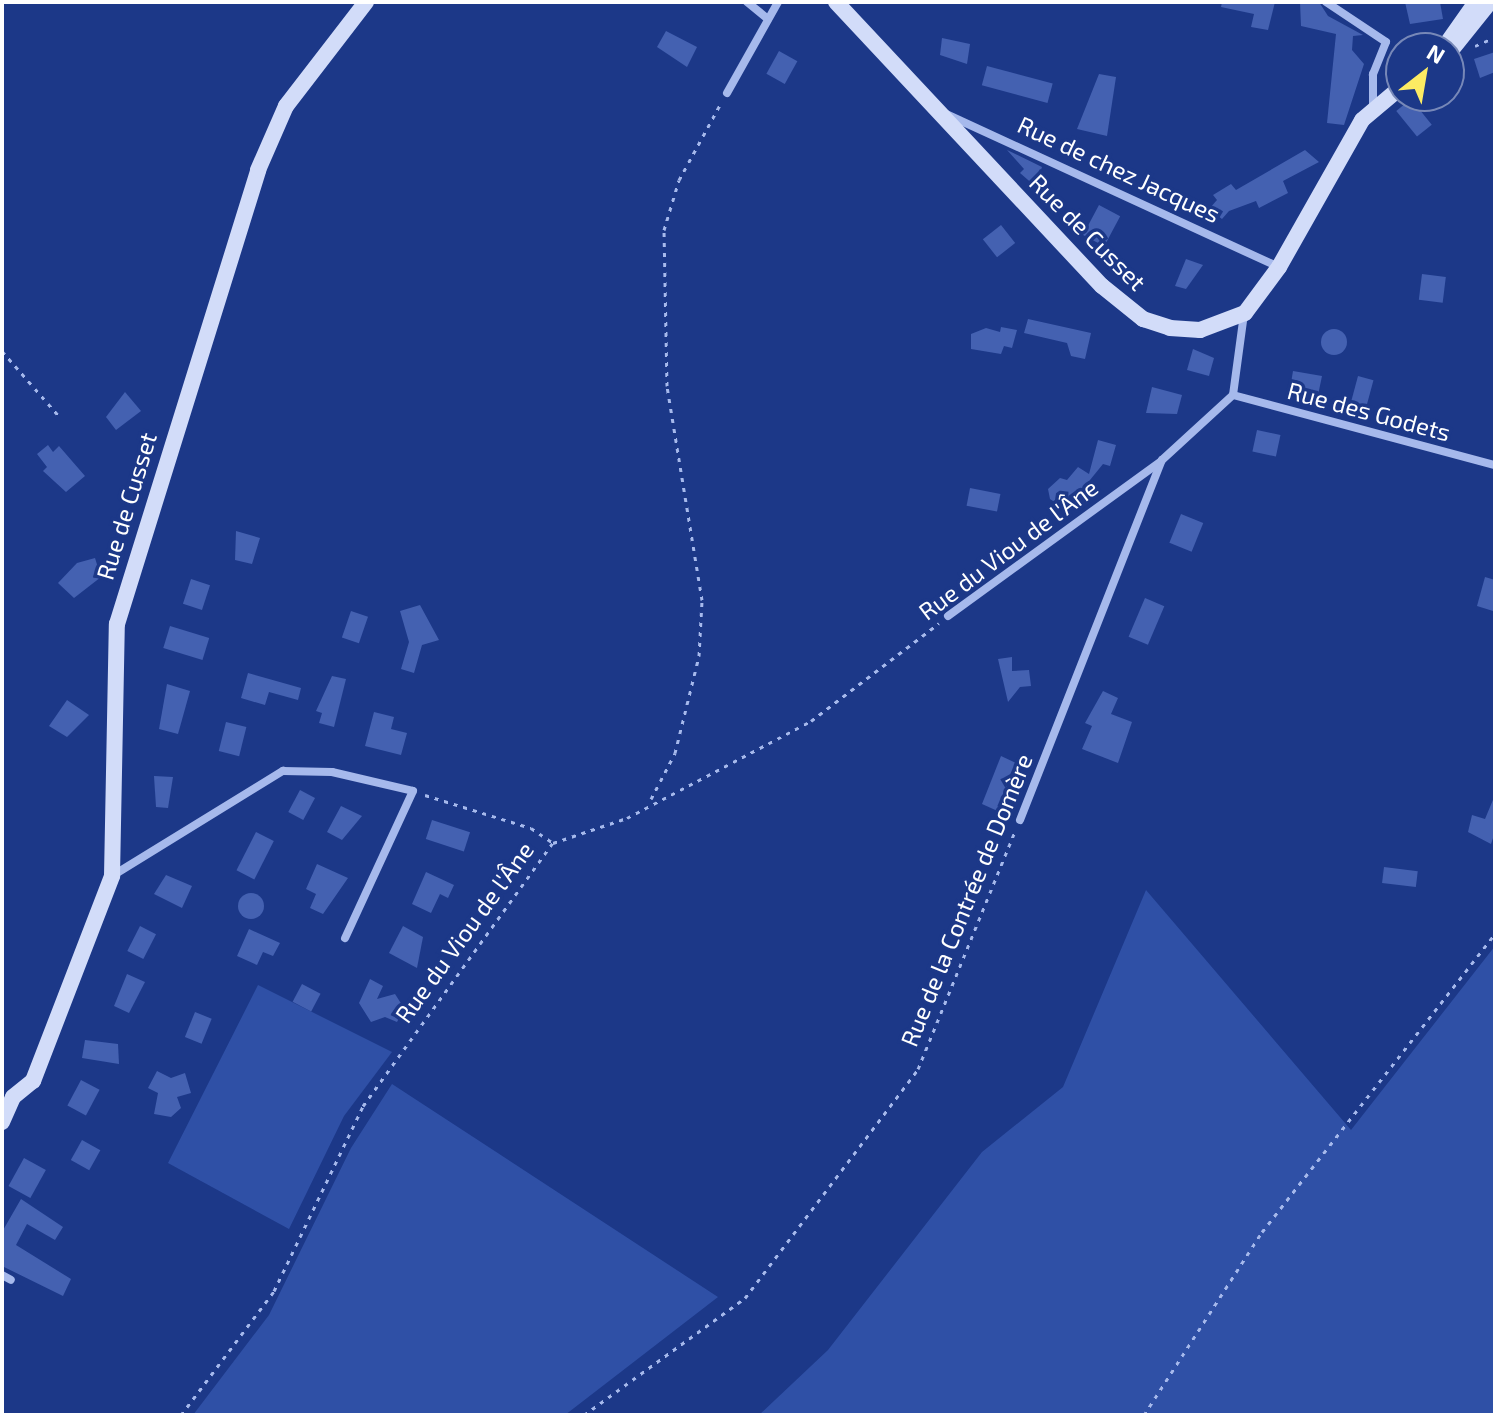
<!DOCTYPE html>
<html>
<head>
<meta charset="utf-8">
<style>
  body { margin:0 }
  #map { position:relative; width:1497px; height:1417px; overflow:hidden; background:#1c3888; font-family:"Exo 2",sans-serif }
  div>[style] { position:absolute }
  .green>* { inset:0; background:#2f50a6 }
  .building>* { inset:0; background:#4461b1; transform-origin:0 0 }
  .round { border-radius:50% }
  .path>* { height:3px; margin-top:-1.5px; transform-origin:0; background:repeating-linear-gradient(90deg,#a6b9ec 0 4px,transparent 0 10px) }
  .street>* { height:8px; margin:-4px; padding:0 4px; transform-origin:4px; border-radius:4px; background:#a6b9ec }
  .secondary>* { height:16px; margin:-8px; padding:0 8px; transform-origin:8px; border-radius:8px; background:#d2dcf9 }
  span { translate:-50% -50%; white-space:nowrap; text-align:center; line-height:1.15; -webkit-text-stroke:7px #1c3888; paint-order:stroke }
  .street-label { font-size:24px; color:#fff }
  .frame { position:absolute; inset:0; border:4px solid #fff; pointer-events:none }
  .north { position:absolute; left:1385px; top:32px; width:80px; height:80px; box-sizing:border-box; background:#1c3888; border:2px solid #7788b8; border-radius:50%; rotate:31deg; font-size:22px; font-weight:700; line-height:32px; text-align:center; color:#fff }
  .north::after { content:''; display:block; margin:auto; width:28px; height:36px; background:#fceb63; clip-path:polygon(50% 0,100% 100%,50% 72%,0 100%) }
</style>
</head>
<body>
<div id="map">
  <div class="green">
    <div style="clip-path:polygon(1146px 890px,1351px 1130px,1495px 946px,1495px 1415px,759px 1415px,828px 1350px,982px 1152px,1063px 1087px)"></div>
    <div style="clip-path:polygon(258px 985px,392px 1052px,344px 1116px,289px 1229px,168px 1163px)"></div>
    <div style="clip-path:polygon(392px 1084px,718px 1297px,565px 1415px,193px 1415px,269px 1315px,351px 1148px)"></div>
  </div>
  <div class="building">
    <div style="clip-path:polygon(1222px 2px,1275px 2px,1268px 30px,1251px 27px,1254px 14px,1221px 7px)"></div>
    <div style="clip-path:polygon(1300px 2px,1319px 2px,1328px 16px,1363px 35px,1353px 36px,1352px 50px,1364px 64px,1344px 125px,1327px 123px,1336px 34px,1301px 26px)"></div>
    <div style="clip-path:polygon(1405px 2px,1440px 2px,1443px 19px,1410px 24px)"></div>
    <div style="clip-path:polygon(666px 31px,697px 47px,687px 67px,657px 47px)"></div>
    <div style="clip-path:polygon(942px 38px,970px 44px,967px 64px,940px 55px)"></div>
    <div style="left:779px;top:51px;width:21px;height:26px;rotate:29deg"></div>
    <div style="clip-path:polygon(1495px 52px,1495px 72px,1480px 78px,1474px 59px)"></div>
    <div style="left:987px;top:66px;width:68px;height:20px;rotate:15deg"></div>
    <div style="clip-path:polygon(1099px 74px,1116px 77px,1107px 136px,1077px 129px)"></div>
    <div style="left:1411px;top:99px;width:33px;height:19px;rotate:51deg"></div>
    <div style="clip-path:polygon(1007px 150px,1042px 167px,1035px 186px,1020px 173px,1024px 169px)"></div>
    <div style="clip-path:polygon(1305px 150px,1319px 162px,1283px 181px,1288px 193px,1259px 208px,1256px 201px,1229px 211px,1222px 219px,1209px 209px,1217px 200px,1213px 195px,1231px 184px,1236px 190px)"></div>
    <div style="left:1099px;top:205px;width:24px;height:34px;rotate:28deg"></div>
    <div style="left:1001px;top:225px;width:23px;height:23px;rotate:52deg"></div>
    <div style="clip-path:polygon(1186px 259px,1203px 265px,1186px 289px,1175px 286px)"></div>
    <div style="left:1422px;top:274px;width:24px;height:26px;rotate:7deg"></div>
    <div style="clip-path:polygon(1028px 319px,1091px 333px,1085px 359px,1071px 356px,1067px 343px,1024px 333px)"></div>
    <div style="clip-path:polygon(1001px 327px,1017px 330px,1012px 348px,1004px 346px,1001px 354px,971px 349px,971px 334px,986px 328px,1000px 332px)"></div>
    <div class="round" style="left:1321px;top:329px;width:26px;height:26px"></div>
    <div style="clip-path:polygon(1193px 349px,1214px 358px,1209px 376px,1187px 370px)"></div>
    <div style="clip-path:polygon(1293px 371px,1322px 376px,1317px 400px,1290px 389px)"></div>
    <div style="left:1358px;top:376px;width:16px;height:30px;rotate:15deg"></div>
    <div style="clip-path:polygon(1152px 387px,1182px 395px,1177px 414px,1146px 413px)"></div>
    <div style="clip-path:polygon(125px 392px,141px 411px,116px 430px,106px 417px)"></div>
    <div style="left:1257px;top:430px;width:24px;height:22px;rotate:12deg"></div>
    <div style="clip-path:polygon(1098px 440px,1116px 445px,1110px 466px,1103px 464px,1077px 496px,1059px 505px,1050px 499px,1048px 489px,1060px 478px,1067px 480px,1078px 467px,1089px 474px)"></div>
    <div style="clip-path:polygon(48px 445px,53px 452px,59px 446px,85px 476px,66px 492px,43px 471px,47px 467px,37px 454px)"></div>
    <div style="left:970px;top:488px;width:31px;height:18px;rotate:11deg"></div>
    <div style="left:1181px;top:514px;width:24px;height:31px;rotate:22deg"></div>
    <div style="clip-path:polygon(236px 531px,260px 538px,252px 564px,235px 560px)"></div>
    <div style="clip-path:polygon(95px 558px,101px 577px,74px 598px,58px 583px,77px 563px)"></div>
    <div style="clip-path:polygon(1485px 577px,1495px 580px,1493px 611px,1477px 606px)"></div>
    <div style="left:191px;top:579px;width:20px;height:26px;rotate:18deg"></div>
    <div style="left:1145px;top:598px;width:21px;height:42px;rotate:23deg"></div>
    <div style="clip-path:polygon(420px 605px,439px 640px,422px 645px,414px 673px,401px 669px,409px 642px,400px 611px)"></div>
    <div style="left:351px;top:611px;width:18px;height:28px;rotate:19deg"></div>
    <div style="left:170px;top:626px;width:41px;height:23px;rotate:17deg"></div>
    <div style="clip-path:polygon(1012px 657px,1012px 671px,1029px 670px,1031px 686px,1020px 687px,1008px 702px,998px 659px)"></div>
    <div style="clip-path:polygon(248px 673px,301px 688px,298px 700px,269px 692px,265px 705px,241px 698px)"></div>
    <div style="clip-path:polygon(332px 676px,346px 679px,334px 727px,319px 723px,322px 713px,316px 711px)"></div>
    <div style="clip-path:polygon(167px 684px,190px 691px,178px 734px,159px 729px)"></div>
    <div style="clip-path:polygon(1103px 691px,1118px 698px,1111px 714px,1132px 722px,1118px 763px,1082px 749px,1092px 726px,1085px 723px)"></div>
    <div style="clip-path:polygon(67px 700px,89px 715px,67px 737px,49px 726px)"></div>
    <div style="clip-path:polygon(374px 712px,394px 717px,391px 729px,407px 733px,401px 755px,365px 746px)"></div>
    <div style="left:226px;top:722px;width:21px;height:30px;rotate:14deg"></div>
    <div style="clip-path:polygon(1001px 756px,1016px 763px,1002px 813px,982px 804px)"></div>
    <div style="clip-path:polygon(154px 776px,173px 777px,168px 808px,156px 807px)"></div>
    <div style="left:300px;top:790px;width:17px;height:25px;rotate:28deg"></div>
    <div style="clip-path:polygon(1495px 795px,1495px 832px,1491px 844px,1468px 832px,1472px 815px,1485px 819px)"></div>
    <div style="clip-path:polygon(341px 806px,362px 816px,342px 840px,327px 832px)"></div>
    <div style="left:432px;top:820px;width:40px;height:20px;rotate:18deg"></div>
    <div style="left:256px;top:832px;width:20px;height:43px;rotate:27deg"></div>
    <div style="clip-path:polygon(317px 864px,348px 878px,323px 914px,310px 908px,316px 894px,306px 889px)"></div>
    <div style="left:1384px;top:867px;width:34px;height:16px;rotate:7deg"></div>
    <div style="clip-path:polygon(426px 872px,454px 885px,448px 898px,440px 894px,431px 913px,412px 904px)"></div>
    <div style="clip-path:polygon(166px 875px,192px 886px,182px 908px,154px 894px)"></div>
    <div class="round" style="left:238px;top:893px;width:26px;height:26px"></div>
    <div style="left:140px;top:926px;width:18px;height:28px;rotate:27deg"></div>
    <div style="clip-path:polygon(403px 926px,423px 937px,417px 968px,389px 953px)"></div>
    <div style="clip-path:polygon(249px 929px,280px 943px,273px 956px,263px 952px,257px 965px,237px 956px)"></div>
    <div style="clip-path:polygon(127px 974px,145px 982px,129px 1013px,114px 1006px)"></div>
    <div style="clip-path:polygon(370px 979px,383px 986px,377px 999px,395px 994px,404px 1008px,397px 1022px,385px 1017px,371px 1022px,359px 1003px)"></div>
    <div style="left:302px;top:984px;width:21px;height:20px;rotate:28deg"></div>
    <div style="left:195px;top:1012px;width:18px;height:27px;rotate:22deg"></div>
    <div style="clip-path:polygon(85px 1040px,118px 1044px,119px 1064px,82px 1058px)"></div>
    <div style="clip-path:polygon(157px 1071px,171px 1078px,185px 1073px,191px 1093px,177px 1097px,181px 1108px,171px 1117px,154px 1114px,158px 1093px,148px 1088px)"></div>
    <div style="left:81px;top:1080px;width:21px;height:29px;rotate:28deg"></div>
    <div style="left:82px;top:1140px;width:21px;height:23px;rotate:29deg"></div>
    <div style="left:24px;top:1158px;width:25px;height:32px;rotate:29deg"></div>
    <div style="clip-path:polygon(21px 1199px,63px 1227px,55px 1240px,27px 1224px,16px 1245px,71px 1279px,63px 1296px,2px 1266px,2px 1232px)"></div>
  </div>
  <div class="path">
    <div style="left:1475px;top:46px;width:22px;rotate:-24deg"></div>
    <div style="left:2px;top:351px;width:85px;rotate:48.8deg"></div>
    <div style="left:425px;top:795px;width:111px;rotate:17.3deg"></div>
    <div style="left:531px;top:828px;width:25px;rotate:34deg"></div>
    <div style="left:651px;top:799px;width:52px;rotate:-62.4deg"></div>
    <div style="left:675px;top:753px;width:100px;rotate:-76.1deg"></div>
    <div style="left:699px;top:656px;width:56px;rotate:-86.9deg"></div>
    <div style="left:702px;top:600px;width:217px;rotate:-99.3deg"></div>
    <div style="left:667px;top:386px;width:156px;rotate:-91.1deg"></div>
    <div style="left:664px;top:230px;width:52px;rotate:-73.3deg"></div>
    <div style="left:679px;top:180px;width:88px;rotate:-61.4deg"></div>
    <div style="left:181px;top:1415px;width:155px;rotate:-53.1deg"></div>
    <div style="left:274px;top:1291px;width:205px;rotate:-64.3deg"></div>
    <div style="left:363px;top:1106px;width:324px;rotate:-54.2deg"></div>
    <div style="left:553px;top:843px;width:78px;rotate:-18.7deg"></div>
    <div style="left:627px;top:818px;width:208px;rotate:-27.8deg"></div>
    <div style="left:811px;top:721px;width:161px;rotate:-37.4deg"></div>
    <div style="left:584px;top:1415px;width:199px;rotate:-36deg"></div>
    <div style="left:745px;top:1298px;width:287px;rotate:-52.9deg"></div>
    <div style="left:918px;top:1069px;width:257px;rotate:-67.8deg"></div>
    <div style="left:1144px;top:1415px;width:218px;rotate:-57.2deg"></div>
    <div style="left:1262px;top:1232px;width:378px;rotate:-52deg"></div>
  </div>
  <div class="street">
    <div style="left:747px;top:2px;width:27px;rotate:39deg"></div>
    <div style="left:1326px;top:2px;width:72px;rotate:33.7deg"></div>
    <div style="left:1386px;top:42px;width:35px;rotate:112deg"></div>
    <div style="left:1373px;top:74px;width:33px;rotate:90deg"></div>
    <div style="left:727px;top:93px;width:104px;rotate:-60.7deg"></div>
    <div style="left:946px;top:114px;width:366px;rotate:24.7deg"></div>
    <div style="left:1233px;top:395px;width:271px;rotate:15deg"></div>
    <div style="left:948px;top:616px;width:263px;rotate:-36deg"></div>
    <div style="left:1020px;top:820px;width:387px;rotate:-68.5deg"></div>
    <div style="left:1162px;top:460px;width:96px;rotate:-42.5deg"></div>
    <div style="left:1233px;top:395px;width:82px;rotate:-82.3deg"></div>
    <div style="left:112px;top:876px;width:201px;rotate:-31.6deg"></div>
    <div style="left:283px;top:771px;width:49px;rotate:1.2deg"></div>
    <div style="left:332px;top:772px;width:83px;rotate:13.2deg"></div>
    <div style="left:413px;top:791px;width:162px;rotate:114.8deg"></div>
    <div style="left:2px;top:1275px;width:10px;rotate:29deg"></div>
  </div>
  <div class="secondary">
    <div style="left:836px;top:2px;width:389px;rotate:46.9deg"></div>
    <div style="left:1102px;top:286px;width:53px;rotate:38.8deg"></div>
    <div style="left:1143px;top:319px;width:28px;rotate:18deg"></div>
    <div style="left:1170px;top:328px;width:30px;rotate:4deg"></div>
    <div style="left:1200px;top:330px;width:48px;rotate:-20.7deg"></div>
    <div style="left:1245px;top:313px;width:57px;rotate:-53.5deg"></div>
    <div style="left:1279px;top:267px;width:169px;rotate:-60.5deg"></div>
    <div style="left:1362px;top:120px;width:51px;rotate:-40.2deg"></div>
    <div style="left:1445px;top:46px;width:54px;rotate:-54.8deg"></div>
    <div style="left:1449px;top:53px;width:65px;rotate:-51.2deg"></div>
    <div style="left:2px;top:1122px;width:27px;rotate:-66deg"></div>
    <div style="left:13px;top:1097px;width:26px;rotate:-39deg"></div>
    <div style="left:33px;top:1081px;width:220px;rotate:-68.9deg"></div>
    <div style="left:112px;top:876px;width:252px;rotate:-88.9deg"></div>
    <div style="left:117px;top:624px;width:475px;rotate:-72.7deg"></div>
    <div style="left:258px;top:170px;width:70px;rotate:-66.4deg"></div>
    <div style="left:286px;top:106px;width:131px;rotate:-52.4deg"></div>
  </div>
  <div class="street-label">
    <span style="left:1119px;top:169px;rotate:25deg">Rue de chez Jacques</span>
    <span style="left:1088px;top:232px;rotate:45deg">Rue de Cusset</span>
    <span style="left:1369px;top:411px;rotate:15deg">Rue des Godets</span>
    <span style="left:126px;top:506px;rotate:-73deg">Rue de Cusset</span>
    <span style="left:1008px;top:549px;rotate:-37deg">Rue du Viou de l'Âne</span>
    <span style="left:966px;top:900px;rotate:-68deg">Rue de la Contrée de Domère</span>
    <span style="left:464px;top:932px;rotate:-54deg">Rue du Viou de l'Âne</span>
  </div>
  <div class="frame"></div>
  <div class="north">N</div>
</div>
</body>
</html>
